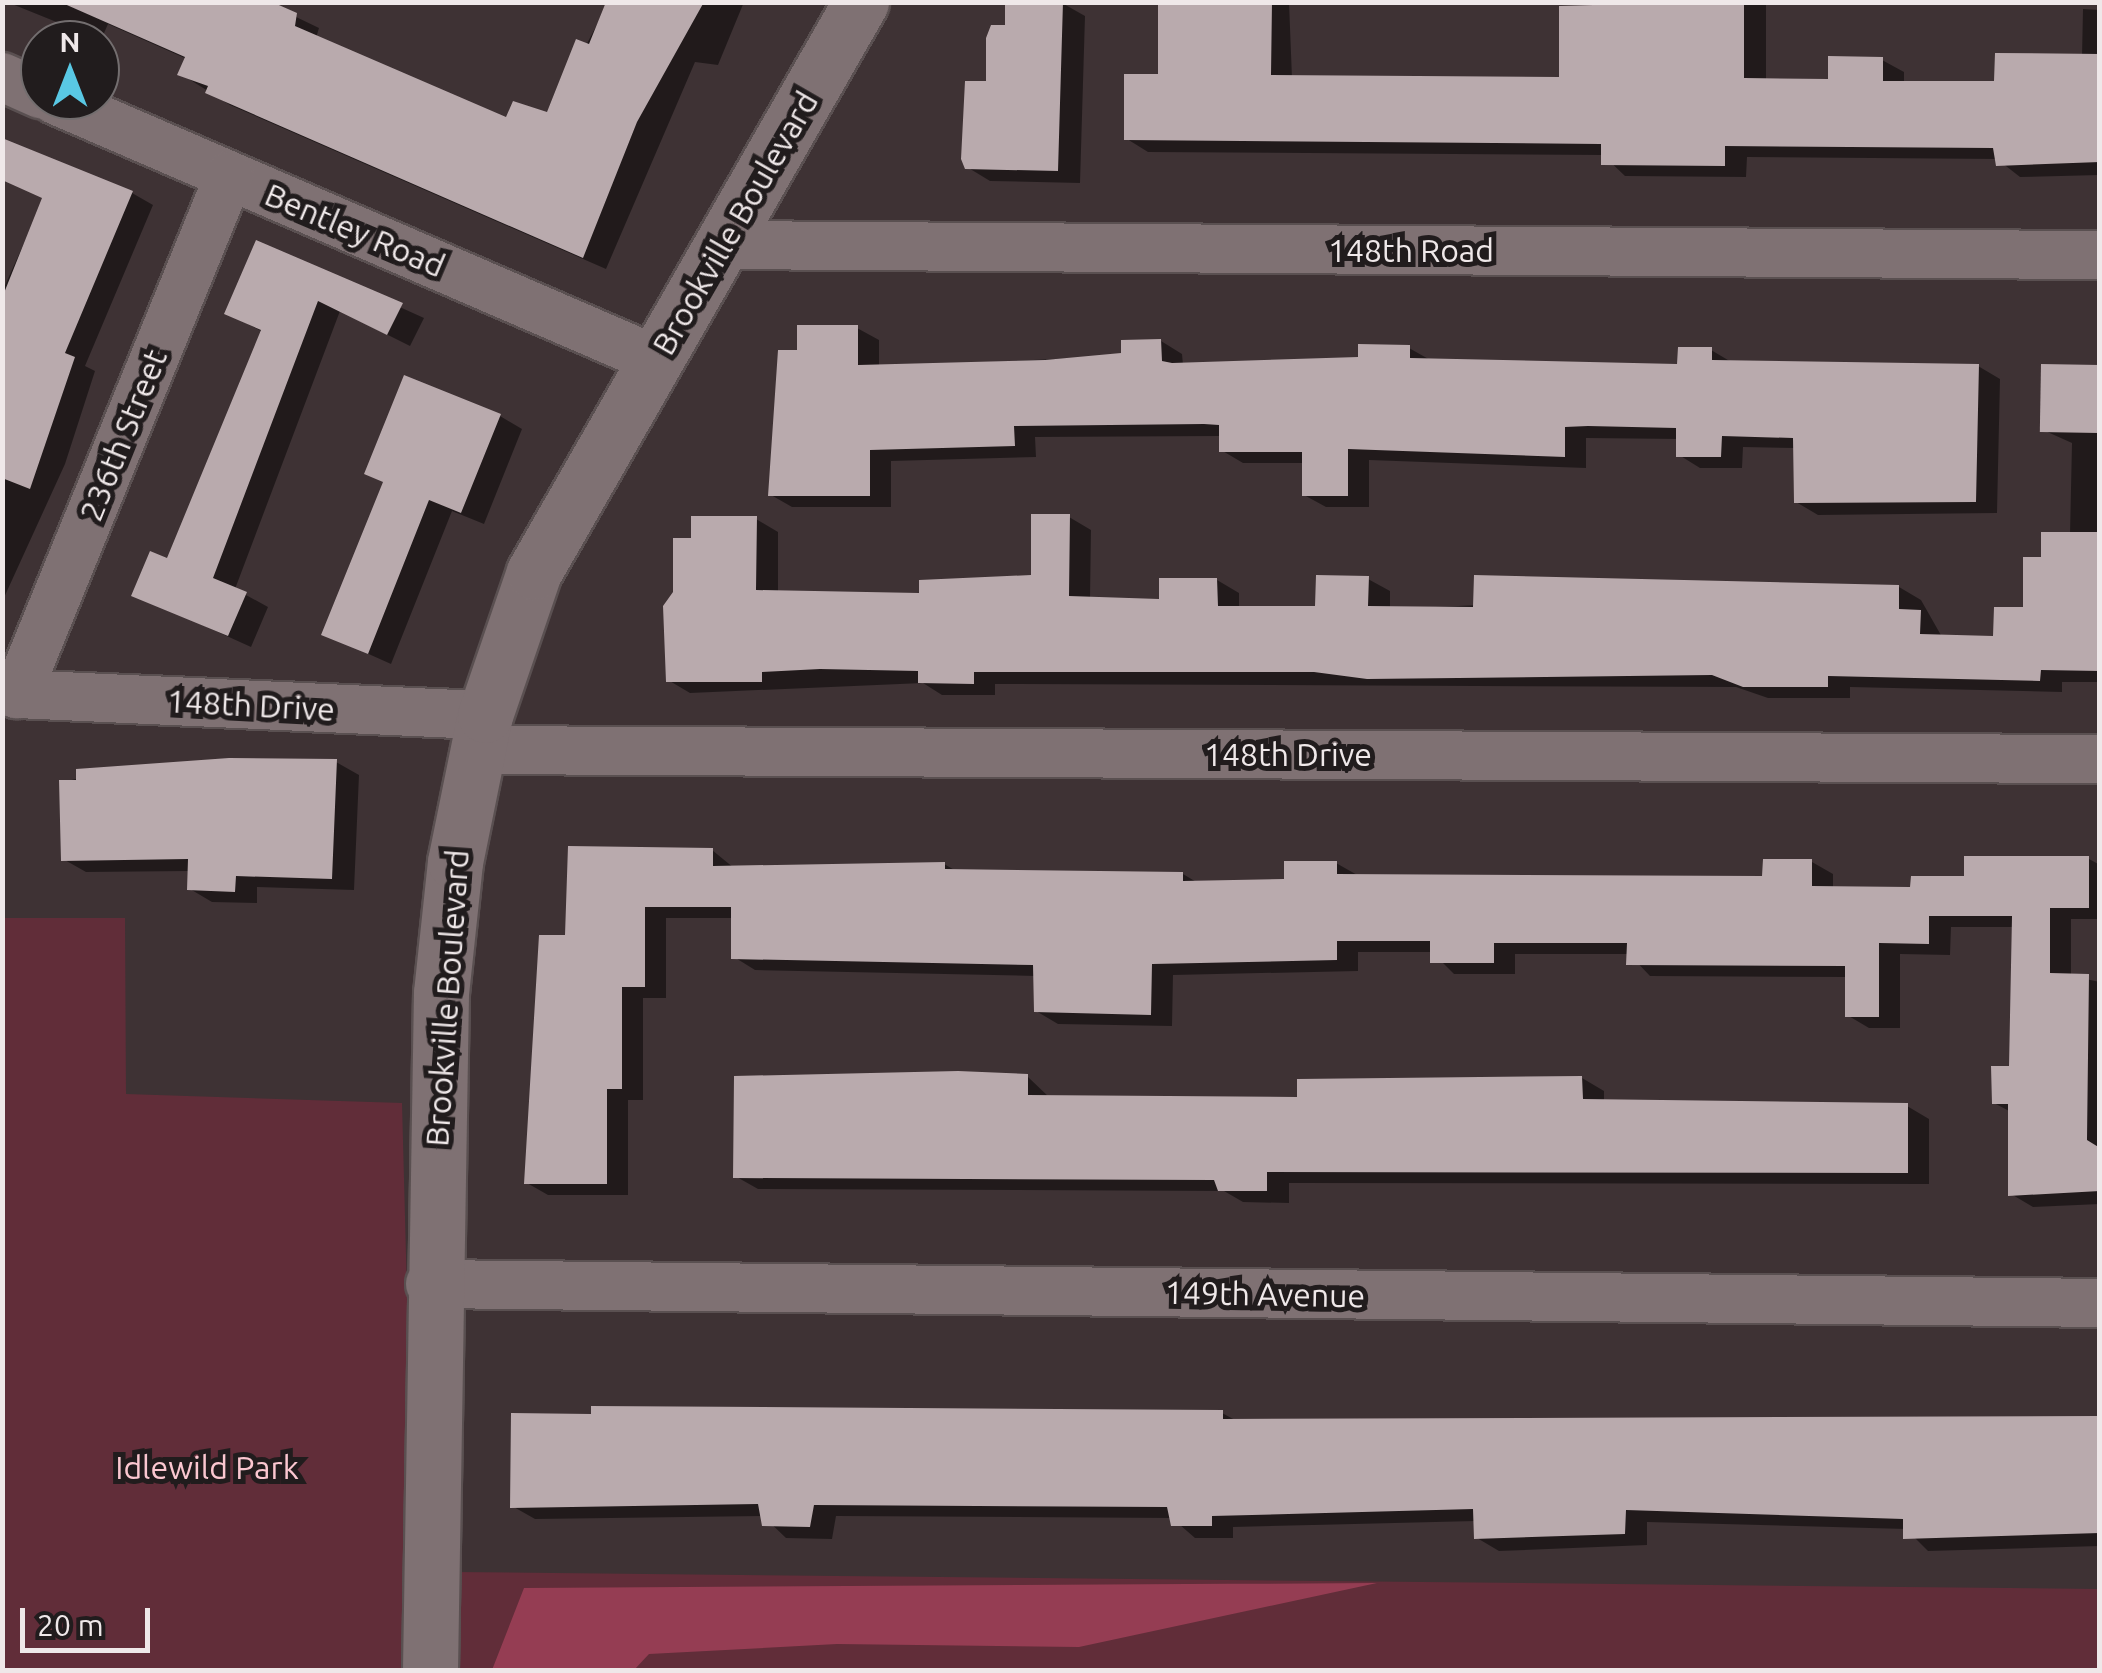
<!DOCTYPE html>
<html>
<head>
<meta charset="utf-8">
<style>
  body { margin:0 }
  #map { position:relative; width:2102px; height:1673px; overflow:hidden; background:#3e3234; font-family:Ubuntu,sans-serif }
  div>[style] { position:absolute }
  .green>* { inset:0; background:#612d39 }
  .forest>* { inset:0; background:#953d53 }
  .shadow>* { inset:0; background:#0007 }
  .building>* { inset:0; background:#b9aaad; transform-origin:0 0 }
  .roads { filter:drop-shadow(2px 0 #5a5051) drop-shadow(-2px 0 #5a5051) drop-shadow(0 2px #5a5051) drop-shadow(0 -2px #5a5051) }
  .minor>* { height:48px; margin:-24px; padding:0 24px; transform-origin:24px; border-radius:24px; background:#7f7173 }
  .tertiary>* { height:55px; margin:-27.5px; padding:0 27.5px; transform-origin:27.5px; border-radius:27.5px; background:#7f7173 }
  span { translate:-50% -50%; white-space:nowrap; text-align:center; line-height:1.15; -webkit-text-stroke:10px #211c1d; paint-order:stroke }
  .street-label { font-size:32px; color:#efe8e9 }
  .park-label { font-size:32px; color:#fbc7d0 }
  .frame { position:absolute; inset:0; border:5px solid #efe8e9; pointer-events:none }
  .north { position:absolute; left:20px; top:20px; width:100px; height:100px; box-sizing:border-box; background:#211c1d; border:2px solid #736e6f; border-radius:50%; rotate:0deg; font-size:28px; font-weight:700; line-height:40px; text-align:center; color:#efe8e9 }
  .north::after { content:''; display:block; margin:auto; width:35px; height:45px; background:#59c8e4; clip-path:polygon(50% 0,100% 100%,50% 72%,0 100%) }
  .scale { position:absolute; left:20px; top:1608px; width:130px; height:45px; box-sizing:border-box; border:5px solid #efe8e9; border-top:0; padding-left:12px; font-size:30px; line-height:35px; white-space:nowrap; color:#efe8e9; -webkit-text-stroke:8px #211c1d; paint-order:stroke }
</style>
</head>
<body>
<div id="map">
  <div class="green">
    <div style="clip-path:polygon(2px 918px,125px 918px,126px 1094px,402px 1103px,415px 1598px,403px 1600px,405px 1670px,3px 1670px)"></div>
    <div style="clip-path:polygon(452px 1572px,2099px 1589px,2099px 1670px,459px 1670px)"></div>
  </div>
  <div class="forest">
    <div style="clip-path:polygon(1377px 1583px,1079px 1647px,837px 1644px,649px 1654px,634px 1670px,492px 1670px,524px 1588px)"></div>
  </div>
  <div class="shadow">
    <div style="clip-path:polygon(7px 2px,265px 2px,319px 28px,316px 38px,507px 120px,549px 115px,609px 2px,744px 2px,718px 65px,695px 62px,606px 269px,230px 105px,181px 74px,187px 59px,108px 24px,101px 40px)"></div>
    <div style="clip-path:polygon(1160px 2px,1289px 2px,1292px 78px,1562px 79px,1683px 2px,1766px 2px,1766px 80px,1831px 82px,1882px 60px,1904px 72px,1904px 83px,1997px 83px,2082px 56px,2083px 9px,2100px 10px,2100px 175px,2020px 177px,1997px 159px,1747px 157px,1746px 177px,1625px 176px,1603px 155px,1148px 152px,1127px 139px,1161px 76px)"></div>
    <div style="clip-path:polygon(1062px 3px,1085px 16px,1080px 183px,990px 181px,967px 167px,988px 84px)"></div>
    <div style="clip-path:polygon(132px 193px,153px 205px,85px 366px,95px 371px,65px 464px,2px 602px,2px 292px,44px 199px)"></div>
    <div style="clip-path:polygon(258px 243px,424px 318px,410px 346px,340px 311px,235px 589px,268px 607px,251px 647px,134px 594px,168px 561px,263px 332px,227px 313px)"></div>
    <div style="clip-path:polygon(857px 328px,879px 340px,879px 367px,1124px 356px,1161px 341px,1182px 354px,1183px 365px,1361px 359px,1409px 348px,1432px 361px,1680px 366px,1711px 350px,1733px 363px,1978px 366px,2000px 379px,1997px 513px,1818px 515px,1796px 502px,1795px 448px,1743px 447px,1742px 468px,1700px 468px,1679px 455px,1679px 439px,1586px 438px,1586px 468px,1369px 460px,1369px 507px,1326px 507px,1304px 495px,1304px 463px,1243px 463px,1221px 450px,1221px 436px,1035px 437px,1036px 457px,891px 461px,891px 507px,792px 507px,771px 495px,800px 352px)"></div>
    <div style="clip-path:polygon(2100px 368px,2100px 682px,2062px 682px,2062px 692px,1850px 687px,1850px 698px,1768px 698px,1736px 687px,995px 684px,995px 695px,942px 695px,923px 683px,690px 693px,668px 680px,676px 593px,693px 540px,756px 519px,778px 532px,778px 593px,921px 595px,1033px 577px,1069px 517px,1091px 530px,1090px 599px,1161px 602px,1217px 580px,1239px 593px,1239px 608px,1318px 608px,1368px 579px,1390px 591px,1390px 609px,1899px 587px,1921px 600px,1942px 637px,1996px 638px,2025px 610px,2043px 559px,2070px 534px,2072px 443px,2043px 430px)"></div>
    <div style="clip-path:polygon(500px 416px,522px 429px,484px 524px,452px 511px,391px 664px,324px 634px,385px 483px,367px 473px)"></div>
    <div style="clip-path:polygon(336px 762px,359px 775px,354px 890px,257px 887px,257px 903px,212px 902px,190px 889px,190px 871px,86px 872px,63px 859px,62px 782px,137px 766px)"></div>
    <div style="clip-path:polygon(712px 850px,734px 868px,944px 864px,958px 872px,1183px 874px,1198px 883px,1286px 882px,1336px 863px,1359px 876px,1765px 878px,1812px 862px,1833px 874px,1833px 889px,1913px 890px,2089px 859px,2100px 865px,2100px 919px,2071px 919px,2071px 976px,2100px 982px,2100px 1204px,2033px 1207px,2011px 1194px,2011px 1112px,1994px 1103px,2012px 1068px,2015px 927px,1951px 927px,1950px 955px,1900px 954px,1900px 1028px,1869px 1028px,1847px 1015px,1847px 977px,1650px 976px,1629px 954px,1515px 954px,1515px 974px,1454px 974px,1432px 952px,1358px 952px,1358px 971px,1173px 975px,1172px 1026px,1058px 1024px,1036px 1011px,1036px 976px,755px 970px,734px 957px,734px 918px,666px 918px,666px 998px,643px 998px,643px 1100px,628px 1100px,628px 1195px,548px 1195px,527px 1183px,567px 938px)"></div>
    <div style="clip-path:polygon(1028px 1077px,1050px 1098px,1300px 1100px,1582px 1078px,1604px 1091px,1604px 1102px,1907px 1106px,1929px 1119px,1929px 1184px,1289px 1183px,1289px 1203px,1243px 1202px,1224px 1191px,758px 1189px,735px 1176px)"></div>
    <div style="clip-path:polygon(1222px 1413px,1237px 1421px,2100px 1419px,2100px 1546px,1928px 1551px,1906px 1529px,1647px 1522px,1647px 1545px,1499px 1551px,1477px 1538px,1476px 1521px,1233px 1527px,1233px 1538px,1195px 1538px,1172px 1518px,836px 1516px,832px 1539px,786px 1538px,763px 1516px,535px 1519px,512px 1506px)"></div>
  </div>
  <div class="building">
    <div style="clip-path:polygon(60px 2px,272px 2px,297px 13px,295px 26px,506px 117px,513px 101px,547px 112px,576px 39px,589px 44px,606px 2px,704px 2px,637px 122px,583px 258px,205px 93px,208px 86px,177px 75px,185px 57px)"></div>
    <div style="clip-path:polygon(1005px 2px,1063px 2px,1058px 171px,965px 169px,961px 159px,965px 81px,986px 81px,986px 38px,991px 25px,1005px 25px)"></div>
    <div style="clip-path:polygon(1158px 2px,1272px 2px,1271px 75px,1559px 77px,1559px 6px,1697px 2px,1744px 2px,1744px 78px,1828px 79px,1828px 56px,1883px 57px,1883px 81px,1994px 81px,1995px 53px,2100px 54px,2100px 162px,1996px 166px,1993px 148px,1725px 146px,1725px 166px,1601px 165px,1601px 144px,1124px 140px,1124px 74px,1158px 74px)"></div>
    <div style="clip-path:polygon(2px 138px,133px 191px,65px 353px,75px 357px,30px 489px,2px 478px,2px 298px,42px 198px,2px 180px)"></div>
    <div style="clip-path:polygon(256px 240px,403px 303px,387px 335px,318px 301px,213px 578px,247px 592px,228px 636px,131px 596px,150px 551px,167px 558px,261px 330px,224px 314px)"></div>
    <div style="clip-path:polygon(797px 325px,858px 325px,858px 365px,1045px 360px,1121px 353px,1121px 340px,1161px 339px,1162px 361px,1172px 363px,1358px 357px,1358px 344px,1410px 345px,1410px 358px,1677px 364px,1678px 347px,1712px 347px,1712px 360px,1979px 364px,1976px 502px,1794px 503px,1793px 438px,1722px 436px,1721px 457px,1676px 457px,1676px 428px,1588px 426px,1565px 427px,1565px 457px,1348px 449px,1348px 496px,1302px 496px,1302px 452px,1219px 452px,1219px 425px,1204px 424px,1014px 426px,1015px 446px,870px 450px,870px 496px,768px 496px,778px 350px,797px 350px)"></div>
    <div style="left:2041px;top:364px;width:59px;height:68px;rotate:1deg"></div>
    <div style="clip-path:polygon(404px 375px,501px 414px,461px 513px,429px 500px,368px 654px,321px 635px,383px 482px,364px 474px)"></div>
    <div style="clip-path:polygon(1031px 514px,1070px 514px,1069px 596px,1159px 599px,1159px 578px,1217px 578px,1218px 606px,1315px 606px,1316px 575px,1369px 576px,1368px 606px,1473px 607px,1474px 575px,1899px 585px,1899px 609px,1921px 610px,1920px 634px,1993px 636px,1994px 607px,2023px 607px,2023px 557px,2041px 557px,2041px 532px,2100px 532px,2100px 671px,2041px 670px,2040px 681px,1828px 676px,1828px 687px,1743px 687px,1712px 675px,1367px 679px,1314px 672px,974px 672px,974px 684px,918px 683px,918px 671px,820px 669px,762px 672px,762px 682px,666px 682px,663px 606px,673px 592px,673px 538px,691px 538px,691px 516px,757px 516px,756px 590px,919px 593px,919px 580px,1031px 575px)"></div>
    <div style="clip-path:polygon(229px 758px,337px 759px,332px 879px,236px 876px,235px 892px,187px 890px,188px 859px,61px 861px,59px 780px,76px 780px,76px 769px)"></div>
    <div style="clip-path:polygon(568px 846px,713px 848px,713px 866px,945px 862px,945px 869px,1183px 872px,1183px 881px,1284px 879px,1284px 861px,1337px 861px,1337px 874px,1762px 876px,1763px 859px,1812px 859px,1812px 886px,1910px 887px,1911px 876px,1964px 876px,1964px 856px,2089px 856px,2089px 908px,2050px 908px,2050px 973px,2089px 974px,2087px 1140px,2100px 1148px,2100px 1191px,2008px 1196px,2008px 1104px,1992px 1104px,1991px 1066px,2009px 1066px,2012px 916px,1929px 916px,1929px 944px,1879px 943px,1879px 1017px,1845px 1017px,1845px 966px,1626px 965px,1627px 943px,1494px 943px,1494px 963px,1430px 963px,1430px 941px,1337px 941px,1337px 960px,1152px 964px,1151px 1015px,1034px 1012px,1033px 965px,731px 959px,731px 907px,645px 907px,645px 987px,622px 987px,622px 1089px,607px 1089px,607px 1184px,524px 1184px,539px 935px,565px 935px)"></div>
    <div style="clip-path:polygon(958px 1071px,1028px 1074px,1028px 1095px,1297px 1097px,1297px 1079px,1582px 1076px,1583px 1099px,1908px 1103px,1908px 1173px,1267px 1172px,1267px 1191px,1218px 1191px,1214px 1180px,733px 1178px,734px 1076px)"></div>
    <div style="clip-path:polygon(591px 1406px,1223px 1410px,1223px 1419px,2100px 1416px,2100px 1533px,1903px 1539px,1903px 1519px,1626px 1510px,1625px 1534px,1474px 1539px,1473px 1509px,1212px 1516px,1212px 1526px,1171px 1526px,1167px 1507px,814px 1505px,810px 1527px,762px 1526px,758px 1504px,510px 1508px,511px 1413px,591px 1414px)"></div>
  </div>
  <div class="roads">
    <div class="minor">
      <div style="left:2px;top:77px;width:42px;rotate:24.1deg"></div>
      <div style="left:55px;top:100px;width:655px;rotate:23.39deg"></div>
      <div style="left:229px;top:176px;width:560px;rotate:112.26deg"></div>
      <div style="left:17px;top:694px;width:468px;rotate:2.6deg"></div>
      <div style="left:722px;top:245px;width:1378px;rotate:0.42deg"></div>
      <div style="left:476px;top:750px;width:1624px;rotate:0.32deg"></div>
      <div style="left:430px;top:1284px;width:1670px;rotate:0.65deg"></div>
    </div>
    <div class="tertiary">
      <div style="left:430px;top:1670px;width:677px;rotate:-89.07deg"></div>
      <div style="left:441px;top:993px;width:132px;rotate:-83.9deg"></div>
      <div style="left:455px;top:862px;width:150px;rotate:-78.5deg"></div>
      <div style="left:485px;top:715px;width:151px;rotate:-71.1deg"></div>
      <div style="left:534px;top:572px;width:657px;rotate:-60.16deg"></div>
    </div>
  </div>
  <div class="street-label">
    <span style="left:735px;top:223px;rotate:-60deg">Brookville Boulevard</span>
    <span style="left:355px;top:230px;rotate:23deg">Bentley Road</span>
    <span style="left:1411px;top:250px">148th Road</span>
    <span style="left:123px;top:435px;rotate:-68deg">236th Street</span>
    <span style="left:251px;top:705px;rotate:3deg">148th Drive</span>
    <span style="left:1288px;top:754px">148th Drive</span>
    <span style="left:447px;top:998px;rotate:-86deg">Brookville Boulevard</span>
    <span style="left:1265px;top:1294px;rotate:1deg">149th Avenue</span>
  </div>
  <div class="park-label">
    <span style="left:207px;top:1467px">Idlewild Park</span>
  </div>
  <div class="frame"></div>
  <div class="north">N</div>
  <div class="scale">20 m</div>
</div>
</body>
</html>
